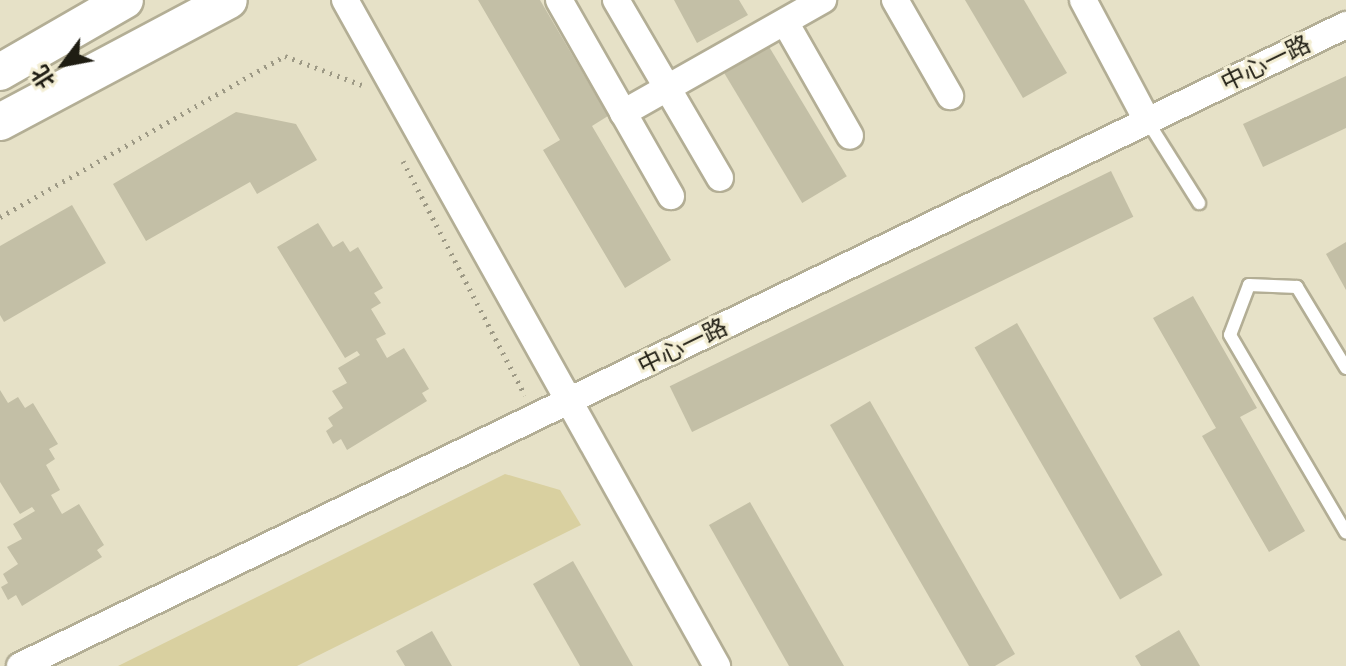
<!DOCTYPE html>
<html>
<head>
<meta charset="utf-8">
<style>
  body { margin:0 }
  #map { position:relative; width:1346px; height:666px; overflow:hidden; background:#e6e1c7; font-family:"Varela Round","Noto Sans SC",sans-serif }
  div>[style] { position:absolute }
  .green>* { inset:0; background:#d9d0a0 }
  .building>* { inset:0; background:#c3bfa6; transform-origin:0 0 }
  .path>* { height:5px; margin-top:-2.5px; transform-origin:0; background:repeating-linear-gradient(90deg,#9d9985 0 2px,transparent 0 8px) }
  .roads { filter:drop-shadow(2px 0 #b3ae95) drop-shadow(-2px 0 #b3ae95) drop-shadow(0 2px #b3ae95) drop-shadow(0 -2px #b3ae95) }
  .service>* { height:12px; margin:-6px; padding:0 6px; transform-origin:6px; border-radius:6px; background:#fff }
  .minor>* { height:26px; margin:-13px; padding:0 13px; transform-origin:13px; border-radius:13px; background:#fff }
  .secondary>* { height:36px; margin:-18px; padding:0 18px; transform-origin:18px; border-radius:18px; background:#fff }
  span { translate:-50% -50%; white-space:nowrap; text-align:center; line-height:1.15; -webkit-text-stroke:6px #f3eed4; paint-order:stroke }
  .street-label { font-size:24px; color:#1f1d13 }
  .north { position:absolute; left:24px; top:24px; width:80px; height:80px; -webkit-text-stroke:6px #f3eed4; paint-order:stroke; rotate:238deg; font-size:22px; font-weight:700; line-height:32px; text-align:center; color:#1f1d13 }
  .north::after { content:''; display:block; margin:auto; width:28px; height:36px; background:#1f1d13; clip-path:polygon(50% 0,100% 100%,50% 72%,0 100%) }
</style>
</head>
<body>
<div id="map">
  <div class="green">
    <div style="clip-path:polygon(505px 474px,560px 490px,581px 525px,297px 666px,118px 666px)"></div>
  </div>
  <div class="building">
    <div style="clip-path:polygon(478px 0,540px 0,608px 116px,592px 126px,671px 260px,625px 288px,543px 150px,560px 140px)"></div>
    <div style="clip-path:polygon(674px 0,739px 0,748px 15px,697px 43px)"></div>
    <div style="clip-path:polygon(965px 0,1024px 0,1067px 73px,1023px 98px)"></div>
    <div style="left:768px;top:45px;width:153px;height:52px;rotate:59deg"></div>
    <div style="clip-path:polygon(1346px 76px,1346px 128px,1263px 167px,1243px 124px)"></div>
    <div style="clip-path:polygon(236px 112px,296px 124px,317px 160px,257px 194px,250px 182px,146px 241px,113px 184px)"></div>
    <div style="left:1111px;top:171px;width:51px;height:491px;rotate:64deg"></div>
    <div style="clip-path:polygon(72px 205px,106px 263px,4px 322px,0 315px,0 246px)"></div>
    <div style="clip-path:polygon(318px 223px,333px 247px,343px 241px,350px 252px,358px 247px,383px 288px,374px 293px,381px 303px,371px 309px,386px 334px,376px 339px,387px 358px,404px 348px,429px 389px,422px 393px,427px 401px,347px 450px,341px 439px,333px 444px,326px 431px,333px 426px,328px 418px,343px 408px,332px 391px,347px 383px,338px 368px,360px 355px,357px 351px,345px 358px,277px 247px)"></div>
    <div style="clip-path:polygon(1346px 242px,1346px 290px,1326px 254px)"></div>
    <div style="clip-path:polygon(1193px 296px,1257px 408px,1240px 417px,1305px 531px,1269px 552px,1202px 436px,1216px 428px,1153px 318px)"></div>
    <div style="left:1017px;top:323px;width:291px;height:49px;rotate:60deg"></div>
    <div style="clip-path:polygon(0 390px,8px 403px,18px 397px,25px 408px,33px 403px,58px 444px,49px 449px,55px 459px,46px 465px,60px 490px,51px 495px,62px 514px,79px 504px,104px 545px,97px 550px,102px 557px,22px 606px,16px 595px,8px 600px,1px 587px,8px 583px,3px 574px,18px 564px,7px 547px,22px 539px,13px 524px,35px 511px,32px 507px,20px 514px,0 482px)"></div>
    <div style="clip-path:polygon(870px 401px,1015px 654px,995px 666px,969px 666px,830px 425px)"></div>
    <div style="clip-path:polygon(750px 502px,844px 666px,789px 666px,709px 525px)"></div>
    <div style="clip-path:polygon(573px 561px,633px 666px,580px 666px,533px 584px)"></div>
    <div style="clip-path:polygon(1179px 630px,1200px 666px,1141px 666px,1135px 656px)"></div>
    <div style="clip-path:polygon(432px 631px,452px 666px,405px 666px,396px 651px)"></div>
  </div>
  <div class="path">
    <div style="left:403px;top:161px;width:264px;rotate:62.5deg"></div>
    <div style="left:0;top:217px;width:327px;rotate:-29.5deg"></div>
    <div style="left:285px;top:56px;width:82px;rotate:20.6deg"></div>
  </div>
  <div class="roads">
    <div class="service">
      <div style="left:1148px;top:122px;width:96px;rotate:57.8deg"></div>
      <div style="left:1346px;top:368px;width:95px;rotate:-121.2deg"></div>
      <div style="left:1297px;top:287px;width:48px;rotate:-177.6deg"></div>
      <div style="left:1249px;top:285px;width:53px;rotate:110.8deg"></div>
      <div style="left:1230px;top:335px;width:229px;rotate:59.6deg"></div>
    </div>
    <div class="minor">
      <div style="left:345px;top:0;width:763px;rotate:60.81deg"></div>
      <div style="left:559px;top:0;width:226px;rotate:60.3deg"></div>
      <div style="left:616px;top:0;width:206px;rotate:59.7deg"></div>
      <div style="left:895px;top:0;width:111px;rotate:60.2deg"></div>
      <div style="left:1083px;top:0;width:138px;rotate:62deg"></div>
      <div style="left:785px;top:22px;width:131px;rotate:60.3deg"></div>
      <div style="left:623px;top:113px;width:230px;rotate:-29.5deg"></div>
      <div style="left:20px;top:666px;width:1473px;rotate:-25.8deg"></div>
    </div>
    <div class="secondary">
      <div style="left:0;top:72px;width:144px;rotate:-29.9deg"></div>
      <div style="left:0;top:122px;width:259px;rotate:-28deg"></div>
    </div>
  </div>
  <div class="street-label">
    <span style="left:1266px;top:64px;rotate:-26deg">中心一路</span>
    <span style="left:683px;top:347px;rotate:-26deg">中心一路</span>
  </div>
  <div class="north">北</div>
</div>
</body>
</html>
